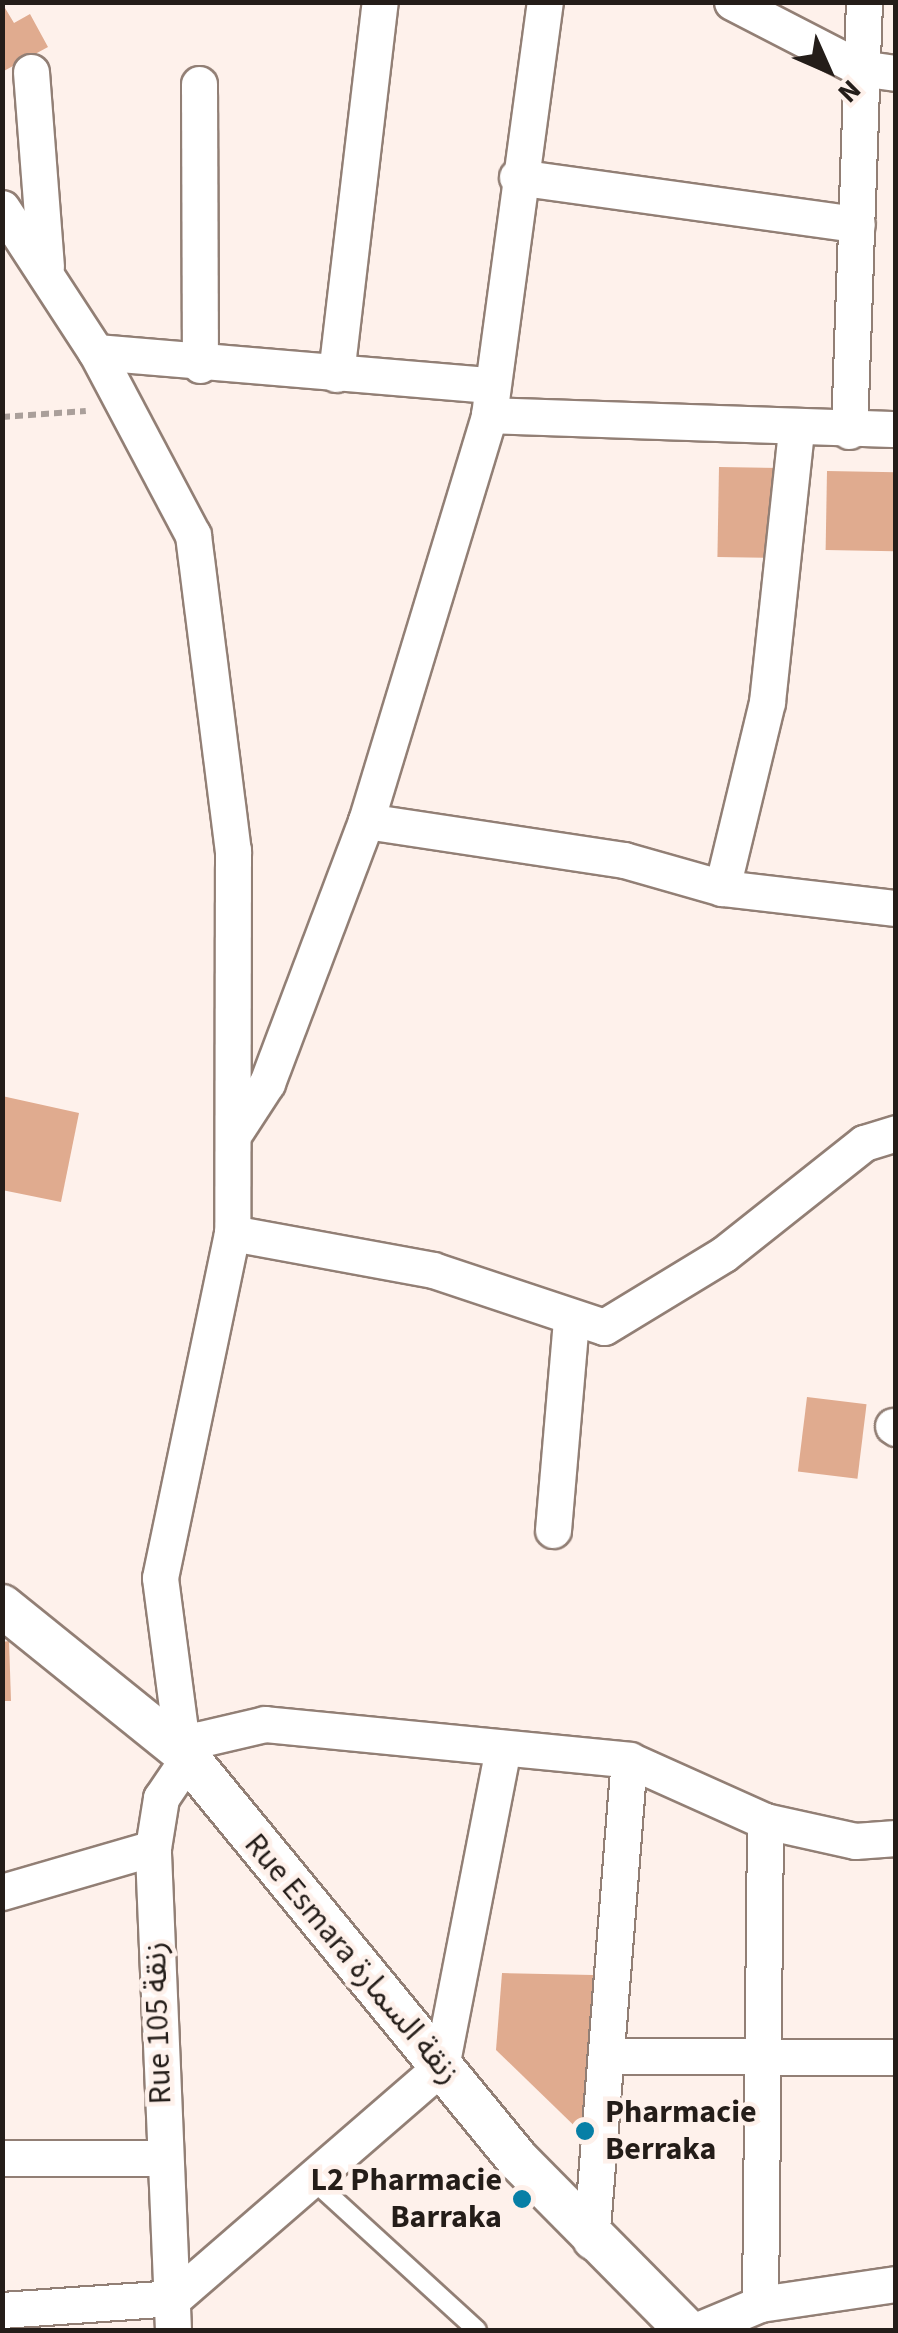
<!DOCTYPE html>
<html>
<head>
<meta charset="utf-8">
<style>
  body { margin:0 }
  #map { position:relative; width:898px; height:2333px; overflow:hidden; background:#fef1eb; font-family:"Source Sans 3","Noto Sans Arabic",sans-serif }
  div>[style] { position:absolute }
  .building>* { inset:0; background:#e0ab8f; transform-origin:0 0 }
  .path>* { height:6px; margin-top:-3px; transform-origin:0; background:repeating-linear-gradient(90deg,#aa9f9a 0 8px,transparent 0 13px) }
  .roads { filter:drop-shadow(2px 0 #927f75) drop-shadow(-2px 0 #927f75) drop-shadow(0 2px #927f75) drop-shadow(0 -2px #927f75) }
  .service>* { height:18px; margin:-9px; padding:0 9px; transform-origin:9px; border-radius:9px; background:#fff }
  .minor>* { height:35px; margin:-17.5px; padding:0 17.5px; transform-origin:17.5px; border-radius:17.5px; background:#fff }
  .tertiary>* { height:42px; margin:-21px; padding:0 21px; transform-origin:21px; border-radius:21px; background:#fff }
  .dots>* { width:28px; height:28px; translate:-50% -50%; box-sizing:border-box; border:5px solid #fef1eb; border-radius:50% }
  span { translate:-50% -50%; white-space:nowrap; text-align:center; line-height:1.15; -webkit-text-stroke:9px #fef1eb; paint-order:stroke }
  .street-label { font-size:32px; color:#241d19 }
  .poi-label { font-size:32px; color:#241d19; font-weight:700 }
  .left { translate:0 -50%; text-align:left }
  .right { translate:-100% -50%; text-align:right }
  .frame { position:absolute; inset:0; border:5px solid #241d19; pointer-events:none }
  .north { position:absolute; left:778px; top:20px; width:100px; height:100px; -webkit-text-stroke:8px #fef1eb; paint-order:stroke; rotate:135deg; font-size:28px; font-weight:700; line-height:40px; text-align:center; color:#241d19 }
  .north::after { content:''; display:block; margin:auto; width:35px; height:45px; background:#241d19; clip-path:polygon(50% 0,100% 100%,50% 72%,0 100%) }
</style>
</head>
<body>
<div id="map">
  <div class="building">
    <div style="clip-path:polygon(2px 3px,14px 23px,30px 14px,48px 47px,2px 72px)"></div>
    <div style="left:719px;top:467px;width:63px;height:90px;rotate:1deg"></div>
    <div style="left:827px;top:471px;width:69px;height:79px;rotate:1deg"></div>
    <div style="clip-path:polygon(2px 1096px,79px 1113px,61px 1202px,2px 1190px)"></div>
    <div style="left:807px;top:1397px;width:60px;height:75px;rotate:7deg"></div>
    <div style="clip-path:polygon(9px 1641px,11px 1701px,2px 1701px,2px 1642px)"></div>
    <div style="clip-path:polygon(502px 1973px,593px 1975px,590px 2141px,496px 2050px)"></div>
  </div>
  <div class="path">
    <div style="left:2px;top:417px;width:84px;rotate:-4.1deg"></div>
  </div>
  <div class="roads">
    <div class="service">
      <div style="left:316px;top:2183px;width:218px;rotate:42.4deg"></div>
    </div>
    <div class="minor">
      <div style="left:732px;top:2px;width:144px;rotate:27.3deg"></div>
      <div style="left:860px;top:68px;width:36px;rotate:8deg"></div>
      <div style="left:31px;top:72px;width:195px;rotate:85.6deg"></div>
      <div style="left:199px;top:84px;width:281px;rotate:89.8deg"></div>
      <div style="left:517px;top:177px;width:343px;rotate:7.9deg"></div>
      <div style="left:2px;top:208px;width:172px;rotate:56.9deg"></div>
      <div style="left:96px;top:352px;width:207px;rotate:62.1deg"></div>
      <div style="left:193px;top:535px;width:318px;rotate:82.8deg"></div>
      <div style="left:233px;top:850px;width:383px;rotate:90.1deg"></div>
      <div style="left:232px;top:1233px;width:352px;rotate:101.8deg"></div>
      <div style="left:160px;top:1578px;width:176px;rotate:82.5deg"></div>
      <div style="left:96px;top:352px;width:396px;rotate:4.8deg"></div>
      <div style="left:336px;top:374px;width:375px;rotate:-83.3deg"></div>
      <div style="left:489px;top:415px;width:407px;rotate:2deg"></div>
      <div style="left:849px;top:431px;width:429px;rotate:-88deg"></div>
      <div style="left:366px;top:821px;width:261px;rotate:8.6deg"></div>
      <div style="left:624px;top:860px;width:102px;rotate:15.9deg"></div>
      <div style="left:722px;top:888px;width:175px;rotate:6.6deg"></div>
      <div style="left:722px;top:888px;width:191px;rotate:-76.4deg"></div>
      <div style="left:767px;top:702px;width:275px;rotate:-83.9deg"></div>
      <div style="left:237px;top:1129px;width:55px;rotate:-56.9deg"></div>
      <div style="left:267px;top:1083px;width:280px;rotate:-69.3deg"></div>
      <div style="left:366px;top:821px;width:424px;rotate:-73.1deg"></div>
      <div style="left:489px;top:415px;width:417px;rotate:-82.3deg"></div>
      <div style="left:232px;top:1233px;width:204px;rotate:10.4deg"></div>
      <div style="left:433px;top:1270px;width:180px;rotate:18.4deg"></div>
      <div style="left:604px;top:1327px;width:140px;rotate:-31.3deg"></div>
      <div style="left:724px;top:1254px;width:179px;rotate:-38.4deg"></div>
      <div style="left:864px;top:1143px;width:34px;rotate:-17deg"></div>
      <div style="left:893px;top:1426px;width:4px;rotate:34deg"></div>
      <div style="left:553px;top:1530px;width:211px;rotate:-85.1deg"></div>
      <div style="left:2px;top:1892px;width:157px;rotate:-16.2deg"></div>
      <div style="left:606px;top:2056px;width:290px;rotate:0.2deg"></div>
      <div style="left:2px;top:2158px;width:161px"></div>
      <div style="left:591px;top:2241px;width:482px;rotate:-85.5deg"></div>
      <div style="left:760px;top:2304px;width:483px;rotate:-89.4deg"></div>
      <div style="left:2px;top:2310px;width:172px;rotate:-4deg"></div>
      <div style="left:174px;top:2298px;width:353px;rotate:-40.9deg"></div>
      <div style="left:441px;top:2067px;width:325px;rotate:-79deg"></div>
      <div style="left:173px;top:2330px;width:482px;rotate:-92.4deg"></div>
      <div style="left:153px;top:1848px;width:51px;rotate:-80.9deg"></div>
      <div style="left:161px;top:1798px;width:71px;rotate:-55.9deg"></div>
      <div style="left:201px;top:1739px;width:66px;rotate:-13.2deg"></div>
      <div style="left:265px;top:1724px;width:366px;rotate:5.6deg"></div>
      <div style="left:629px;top:1760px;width:149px;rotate:24.2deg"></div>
      <div style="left:765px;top:1821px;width:92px;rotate:12.5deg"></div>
      <div style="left:855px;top:1841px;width:41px;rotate:-4.2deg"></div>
      <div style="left:698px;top:2330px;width:67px;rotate:-22.8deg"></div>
      <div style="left:760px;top:2304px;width:137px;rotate:-8.4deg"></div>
    </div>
    <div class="tertiary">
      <div style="left:2px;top:1606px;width:233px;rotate:38.9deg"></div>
      <div style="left:183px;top:1752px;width:528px;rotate:50.61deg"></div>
      <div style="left:518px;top:2160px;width:239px;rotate:45.3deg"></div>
    </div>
  </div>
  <div class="dots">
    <div style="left:585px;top:2131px;background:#077fa6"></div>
    <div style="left:522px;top:2199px;background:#077fa6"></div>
  </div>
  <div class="street-label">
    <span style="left:352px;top:1959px;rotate:50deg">Rue Esmara زنقة السمارة</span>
    <span style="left:158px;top:2023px;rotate:-92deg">Rue 105 زنقة</span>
  </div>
  <div class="poi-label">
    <span class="left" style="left:605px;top:2131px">Pharmacie<br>Berraka</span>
    <span class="right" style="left:502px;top:2199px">L2 Pharmacie<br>Barraka</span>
  </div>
  <div class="frame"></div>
  <div class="north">N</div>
</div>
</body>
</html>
